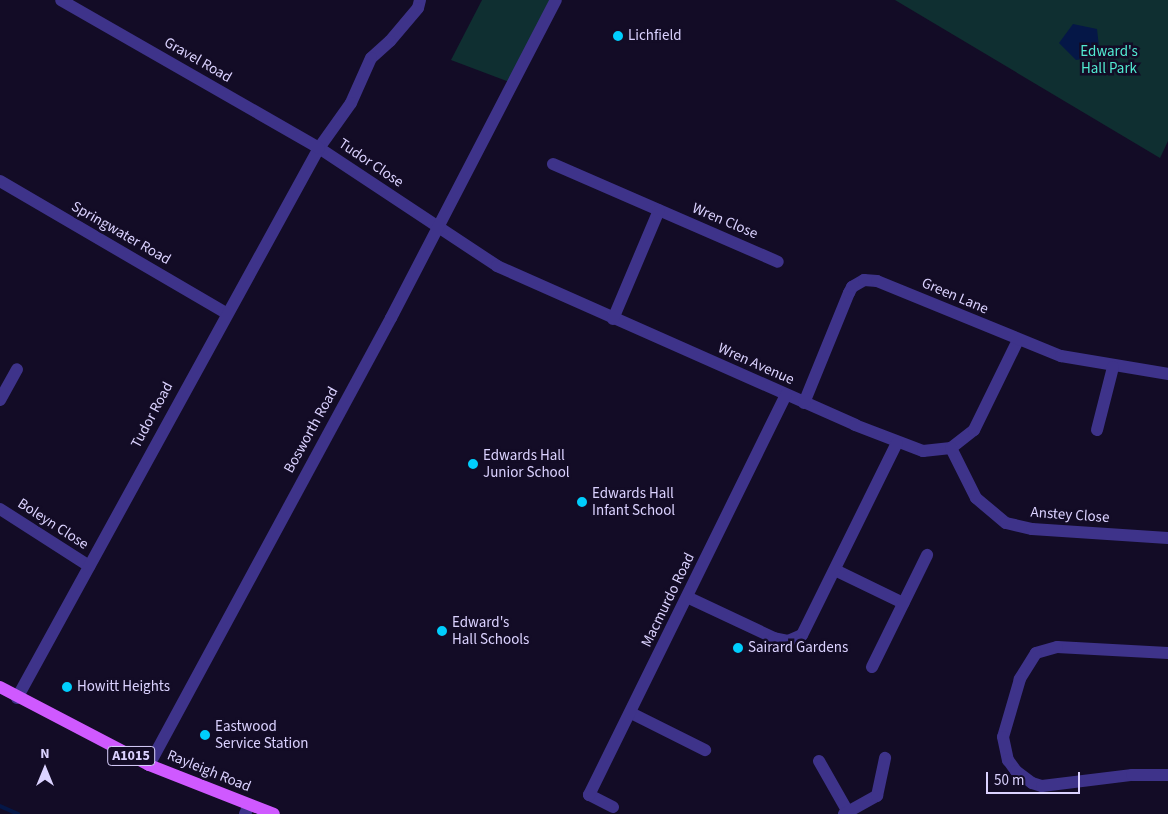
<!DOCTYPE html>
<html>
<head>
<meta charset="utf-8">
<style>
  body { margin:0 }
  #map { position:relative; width:1168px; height:814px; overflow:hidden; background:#130c26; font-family:"Source Sans 3",sans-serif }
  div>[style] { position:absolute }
  .green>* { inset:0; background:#0f2f31 }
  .water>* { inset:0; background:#051747 }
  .stream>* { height:4px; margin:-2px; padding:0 2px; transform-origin:2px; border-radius:2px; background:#051747 }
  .minor>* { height:12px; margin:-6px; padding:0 6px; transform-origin:6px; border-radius:6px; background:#3e338a }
  .tertiary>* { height:12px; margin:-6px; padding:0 6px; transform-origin:6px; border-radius:6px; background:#3e338a }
  .primary>* { height:12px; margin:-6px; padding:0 6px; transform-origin:6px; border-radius:6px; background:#cf59ff }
  .dots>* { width:14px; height:14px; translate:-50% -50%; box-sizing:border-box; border:2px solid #130c26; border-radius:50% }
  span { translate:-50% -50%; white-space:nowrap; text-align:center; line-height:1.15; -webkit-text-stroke:5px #130c26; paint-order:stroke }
  .shield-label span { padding:1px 4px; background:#130c26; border:1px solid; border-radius:4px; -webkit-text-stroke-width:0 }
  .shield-label { font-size:14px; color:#dbd2ff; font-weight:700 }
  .poi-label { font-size:15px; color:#dbd2ff }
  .left { translate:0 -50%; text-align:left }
  .park-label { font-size:15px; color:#52ebd2 }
  .street-label { font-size:15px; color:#dbd2ff }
  .north { position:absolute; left:20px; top:744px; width:50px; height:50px; -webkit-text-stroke:4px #130c26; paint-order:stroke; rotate:0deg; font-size:14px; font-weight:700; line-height:20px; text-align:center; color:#dbd2ff }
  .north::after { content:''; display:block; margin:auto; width:18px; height:22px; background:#dbd2ff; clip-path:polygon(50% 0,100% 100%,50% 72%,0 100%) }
  .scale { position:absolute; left:986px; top:772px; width:94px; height:22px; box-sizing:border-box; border:2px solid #dbd2ff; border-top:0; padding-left:6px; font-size:15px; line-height:18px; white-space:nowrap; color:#dbd2ff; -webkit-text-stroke:4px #130c26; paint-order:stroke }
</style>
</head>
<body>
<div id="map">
  <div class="green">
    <div style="clip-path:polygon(482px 0,556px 0,512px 83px,451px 60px)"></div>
    <div style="clip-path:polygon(895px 0,1168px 0,1168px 141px,1160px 158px)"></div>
  </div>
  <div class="water">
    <div style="clip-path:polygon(1073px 24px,1097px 29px,1100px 56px,1076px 60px,1059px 43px)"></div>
  </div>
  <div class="stream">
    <div style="left:0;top:806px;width:20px;rotate:24deg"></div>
  </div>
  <div class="minor">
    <div style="left:420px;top:0;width:8px;rotate:104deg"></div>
    <div style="left:418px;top:8px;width:43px;rotate:130.3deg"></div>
    <div style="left:390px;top:41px;width:25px;rotate:138deg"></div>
    <div style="left:371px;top:58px;width:49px;rotate:114deg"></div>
    <div style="left:351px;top:103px;width:55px;rotate:125.4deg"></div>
    <div style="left:319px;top:148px;width:214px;rotate:33.5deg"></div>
    <div style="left:497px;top:266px;width:392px;rotate:23.9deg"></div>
    <div style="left:855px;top:425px;width:73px;rotate:20.9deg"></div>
    <div style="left:923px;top:451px;width:28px;rotate:-6deg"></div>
    <div style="left:951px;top:448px;width:29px;rotate:-38deg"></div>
    <div style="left:974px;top:430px;width:100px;rotate:-63.9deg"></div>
    <div style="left:553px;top:164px;width:245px;rotate:23.5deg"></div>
    <div style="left:0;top:181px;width:262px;rotate:30.3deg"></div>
    <div style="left:613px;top:319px;width:118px;rotate:-67.1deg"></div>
    <div style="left:0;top:400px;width:35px;rotate:-61deg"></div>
    <div style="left:804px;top:403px;width:119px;rotate:-67.8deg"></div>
    <div style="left:849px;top:293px;width:7px;rotate:-63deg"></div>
    <div style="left:852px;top:287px;width:14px;rotate:-30deg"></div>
    <div style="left:864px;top:280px;width:13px;rotate:4deg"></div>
    <div style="left:877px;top:281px;width:199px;rotate:22.2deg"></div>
    <div style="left:1061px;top:356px;width:109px;rotate:9.5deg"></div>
    <div style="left:1097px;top:430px;width:65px;rotate:-75.7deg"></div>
    <div style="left:951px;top:448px;width:56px;rotate:63.4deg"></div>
    <div style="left:976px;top:498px;width:39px;rotate:40deg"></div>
    <div style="left:1006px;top:523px;width:27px;rotate:13deg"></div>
    <div style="left:1032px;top:529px;width:136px;rotate:3.8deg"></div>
    <div style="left:0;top:509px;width:106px;rotate:32.6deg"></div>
    <div style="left:835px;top:570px;width:76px;rotate:25.9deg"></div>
    <div style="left:687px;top:597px;width:96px;rotate:25.2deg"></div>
    <div style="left:774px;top:638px;width:14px;rotate:12deg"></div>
    <div style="left:788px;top:641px;width:15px;rotate:-23deg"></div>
    <div style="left:802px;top:635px;width:214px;rotate:-63.7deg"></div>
    <div style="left:1168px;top:653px;width:111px;rotate:-176.9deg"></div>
    <div style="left:1057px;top:647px;width:22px;rotate:164deg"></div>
    <div style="left:1036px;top:653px;width:31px;rotate:122deg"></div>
    <div style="left:1020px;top:679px;width:60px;rotate:106.3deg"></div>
    <div style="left:1003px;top:737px;width:24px;rotate:78deg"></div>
    <div style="left:1008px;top:760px;width:14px;rotate:54deg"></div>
    <div style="left:1016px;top:771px;width:20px;rotate:37deg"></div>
    <div style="left:1032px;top:783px;width:10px;rotate:17deg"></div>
    <div style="left:1042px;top:786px;width:91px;rotate:-7deg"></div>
    <div style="left:1132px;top:775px;width:36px"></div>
    <div style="left:872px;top:667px;width:125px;rotate:-63.8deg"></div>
    <div style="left:17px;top:698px;width:627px;rotate:-61.23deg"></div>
    <div style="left:319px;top:148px;width:297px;rotate:-150.2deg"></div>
    <div style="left:631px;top:713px;width:83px;rotate:26.6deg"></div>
    <div style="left:819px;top:761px;width:59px;rotate:60.4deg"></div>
    <div style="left:149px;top:765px;width:508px;rotate:-61.57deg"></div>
    <div style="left:391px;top:318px;width:358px;rotate:-62.6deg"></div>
    <div style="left:613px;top:807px;width:27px;rotate:-153deg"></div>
    <div style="left:589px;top:795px;width:446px;rotate:-63.8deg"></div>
    <div style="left:844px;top:814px;width:38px;rotate:-29deg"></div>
    <div style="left:877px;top:796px;width:39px;rotate:-78deg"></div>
  </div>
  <div class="tertiary">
    <div style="left:245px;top:814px;width:10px;rotate:-66deg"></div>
  </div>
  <div class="primary">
    <div style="left:0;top:687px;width:168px;rotate:27.6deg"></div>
    <div style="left:149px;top:765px;width:134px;rotate:21.4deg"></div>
  </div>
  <div class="dots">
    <div style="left:618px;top:36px;background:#00cefd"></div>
    <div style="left:473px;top:464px;background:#00cefd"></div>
    <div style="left:582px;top:502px;background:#00cefd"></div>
    <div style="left:442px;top:631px;background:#00cefd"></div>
    <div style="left:738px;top:648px;background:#00cefd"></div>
    <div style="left:67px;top:687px;background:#00cefd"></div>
    <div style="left:205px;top:735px;background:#00cefd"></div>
  </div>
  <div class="shield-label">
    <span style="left:131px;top:756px">A1015</span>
  </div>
  <div class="poi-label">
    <span class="left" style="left:628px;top:36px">Lichfield</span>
    <span class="left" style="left:483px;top:464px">Edwards Hall<br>Junior School</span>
    <span class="left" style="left:592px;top:502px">Edwards Hall<br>Infant School</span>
    <span class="left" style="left:452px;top:631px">Edward's<br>Hall Schools</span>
    <span class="left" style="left:748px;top:648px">Sairard Gardens</span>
    <span class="left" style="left:77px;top:687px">Howitt Heights</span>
    <span class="left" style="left:215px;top:735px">Eastwood<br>Service Station</span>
  </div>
  <div class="park-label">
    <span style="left:1109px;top:60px">Edward's<br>Hall Park</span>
  </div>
  <div class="street-label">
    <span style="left:198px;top:60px;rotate:30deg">Gravel Road</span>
    <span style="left:371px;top:163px;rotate:34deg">Tudor Close</span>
    <span style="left:725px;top:221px;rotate:23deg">Wren Close</span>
    <span style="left:121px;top:233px;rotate:30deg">Springwater Road</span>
    <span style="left:955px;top:296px;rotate:23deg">Green Lane</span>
    <span style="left:756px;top:364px;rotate:24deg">Wren Avenue</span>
    <span style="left:152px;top:415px;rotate:-62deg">Tudor Road</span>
    <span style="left:311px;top:430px;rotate:-61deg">Bosworth Road</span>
    <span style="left:1070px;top:515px;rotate:4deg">Anstey Close</span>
    <span style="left:53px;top:524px;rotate:33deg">Boleyn Close</span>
    <span style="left:668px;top:600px;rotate:-64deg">Macmurdo Road</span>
    <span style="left:209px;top:771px;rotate:22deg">Rayleigh Road</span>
  </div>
  <div class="north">N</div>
  <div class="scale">50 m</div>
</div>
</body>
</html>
